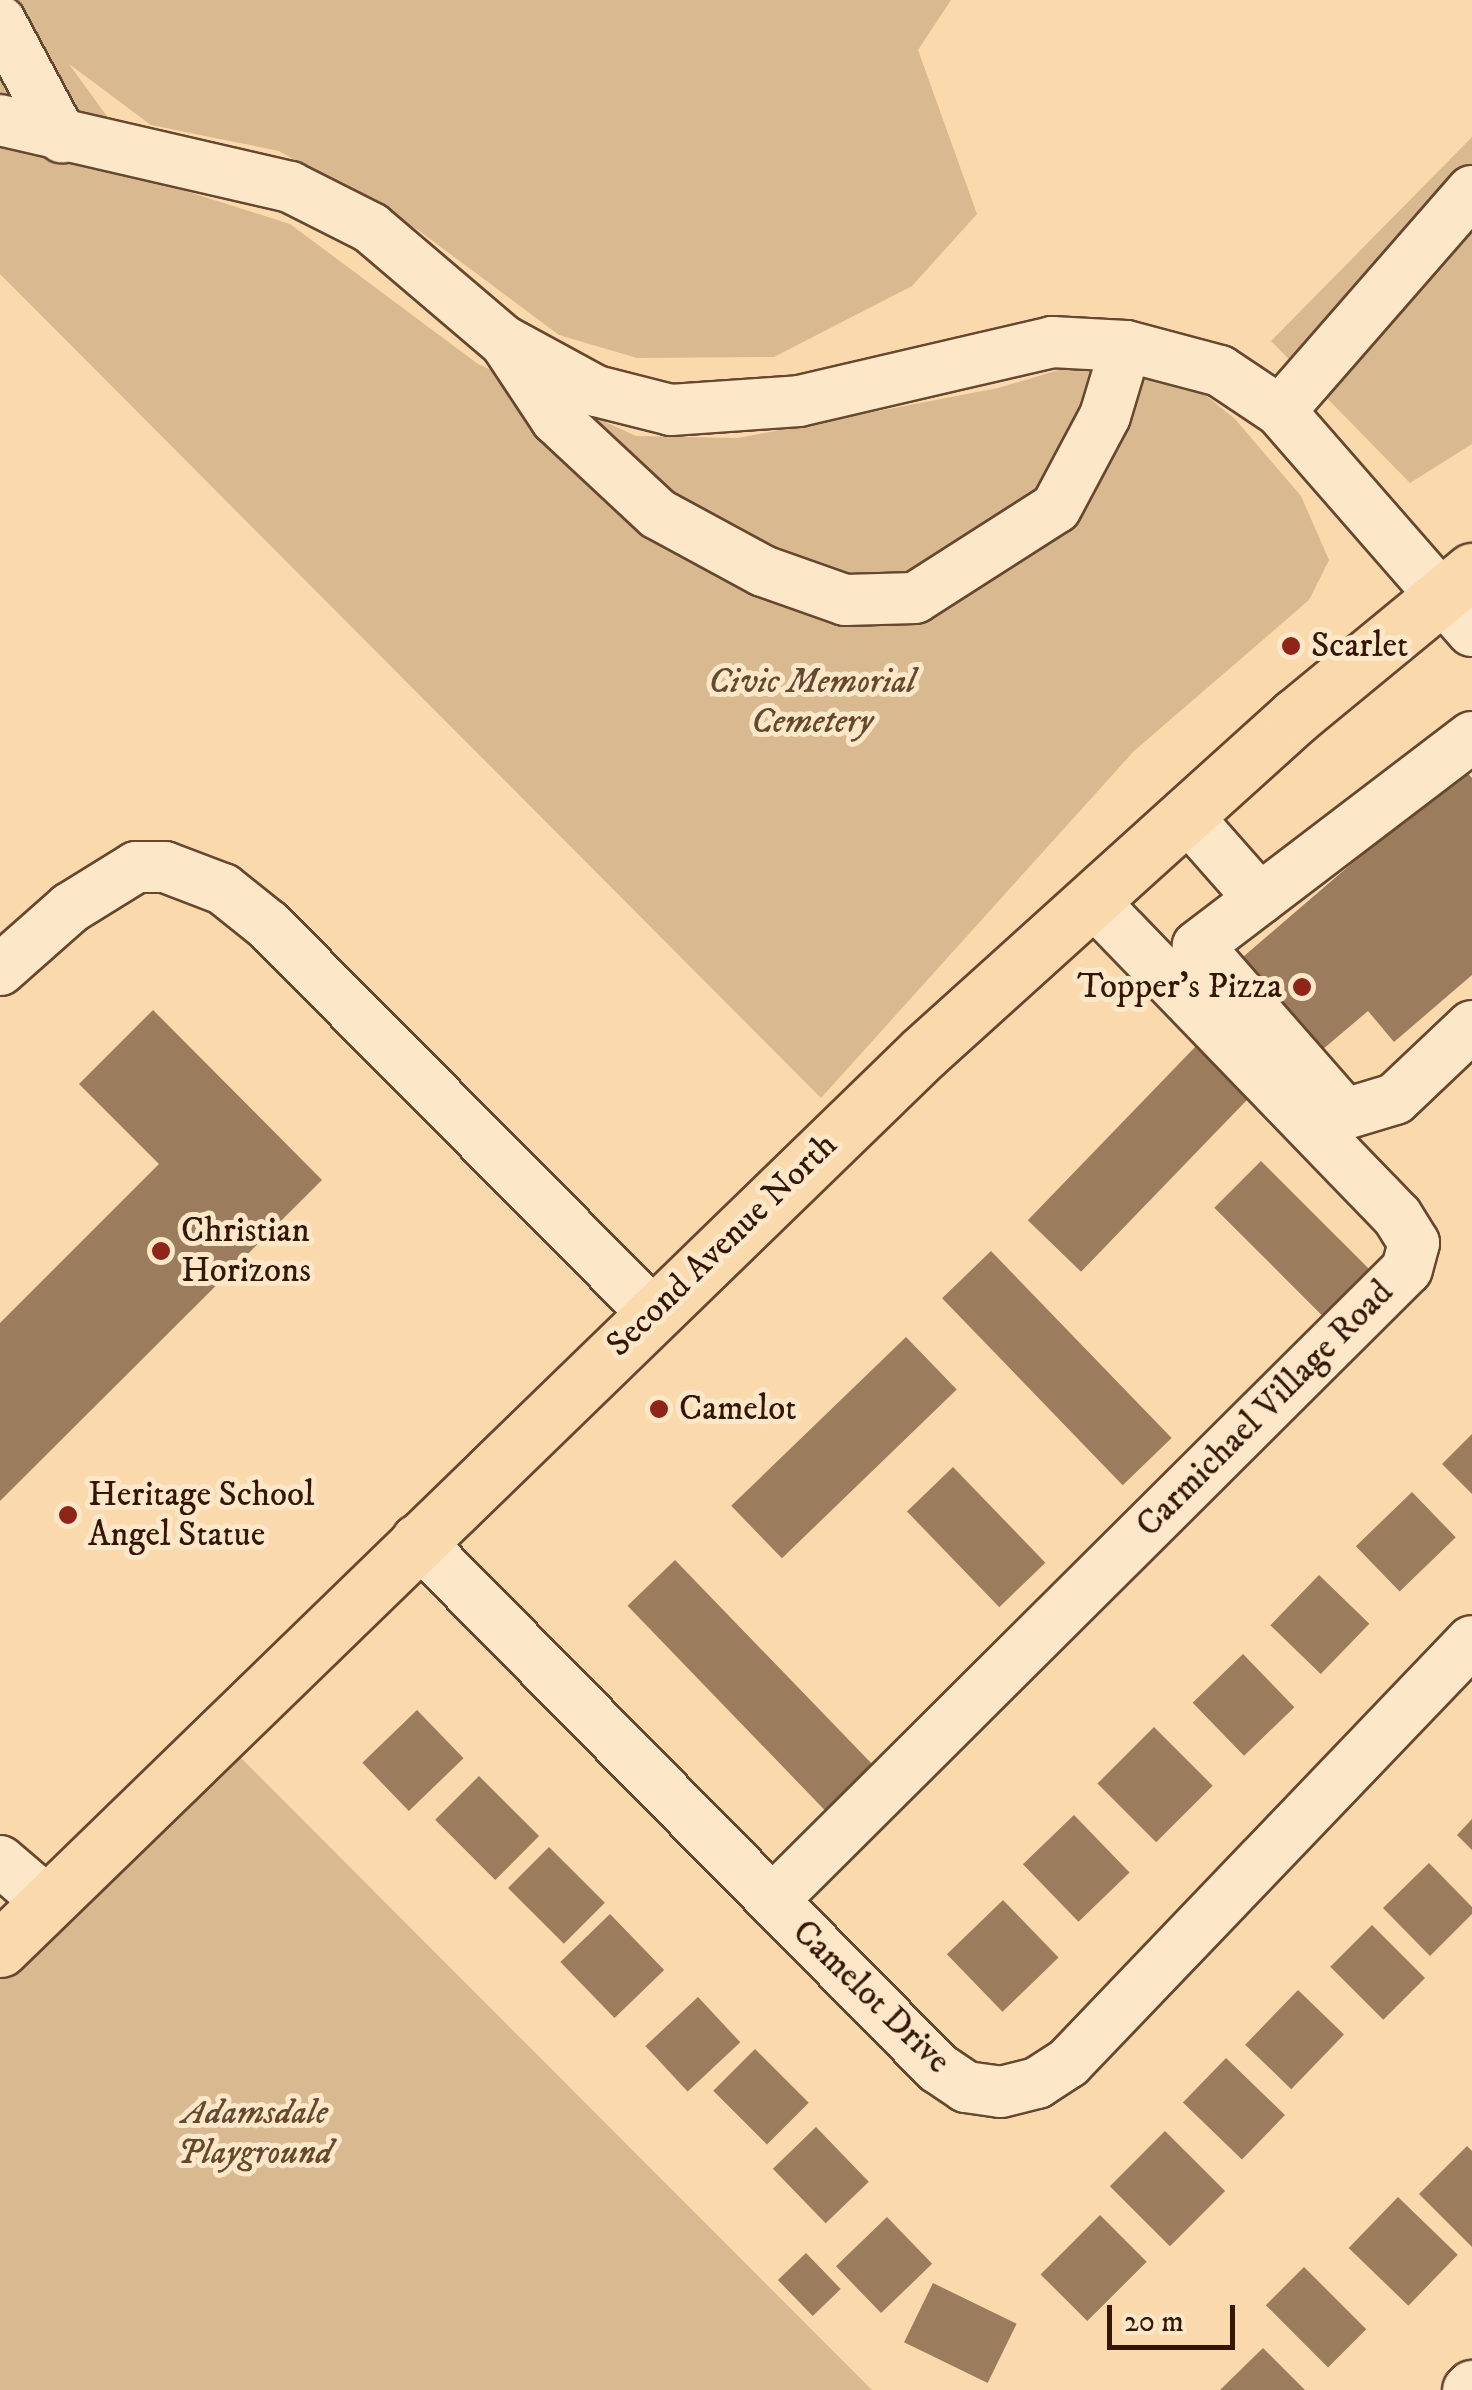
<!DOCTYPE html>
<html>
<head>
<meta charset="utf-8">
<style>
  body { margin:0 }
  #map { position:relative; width:1472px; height:2390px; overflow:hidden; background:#fadaac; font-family:"IM FELL DW Pica",serif }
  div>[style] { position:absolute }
  .green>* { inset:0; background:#d9b990 }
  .building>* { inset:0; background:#9b7c5c; transform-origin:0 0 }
  .roads { filter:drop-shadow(2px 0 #66472f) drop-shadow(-2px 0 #66472f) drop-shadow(0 2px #66472f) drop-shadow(0 -2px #66472f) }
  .minor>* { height:50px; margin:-25px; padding:0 25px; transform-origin:25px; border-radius:25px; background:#fce7c9 }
  .major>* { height:55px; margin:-27.5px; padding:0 27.5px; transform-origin:27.5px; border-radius:27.5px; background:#fadaac }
  .dots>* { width:28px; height:28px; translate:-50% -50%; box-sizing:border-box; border:5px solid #fce7c9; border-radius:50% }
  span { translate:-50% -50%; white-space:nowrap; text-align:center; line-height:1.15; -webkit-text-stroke:10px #fce7c9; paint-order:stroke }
  .poi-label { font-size:35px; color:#351605 }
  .left { translate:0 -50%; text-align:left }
  .right { translate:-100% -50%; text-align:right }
  .park-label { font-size:35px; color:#66472f; font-style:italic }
  .street-label { font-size:35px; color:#351605 }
  .scale { position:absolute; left:1107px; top:2305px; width:128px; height:45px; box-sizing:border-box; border:5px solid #351605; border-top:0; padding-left:12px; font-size:30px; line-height:35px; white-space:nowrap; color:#351605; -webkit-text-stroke:8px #fce7c9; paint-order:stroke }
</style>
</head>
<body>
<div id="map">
  <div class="green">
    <div style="clip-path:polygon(0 0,951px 0,918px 50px,977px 214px,912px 286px,774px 357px,637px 358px,559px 335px,418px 230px,279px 151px,151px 125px,69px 64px,154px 181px,290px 224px,478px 364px,636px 436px,738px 438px,998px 388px,1072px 366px,1193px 385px,1235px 419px,1301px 496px,1329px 560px,1309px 600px,1134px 751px,821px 1098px,0 274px)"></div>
    <div style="clip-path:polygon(1472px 137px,1472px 444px,1410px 483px,1271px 341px)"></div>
    <div style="clip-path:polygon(202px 1719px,872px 2390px,0 2390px,0 1918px)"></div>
  </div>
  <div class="building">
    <div style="clip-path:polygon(1463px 768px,1472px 778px,1472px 975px,1394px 1042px,1368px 1011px,1316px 1055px,1236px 963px)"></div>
    <div style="clip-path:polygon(153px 1010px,322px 1180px,0 1501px,0 1323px,159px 1164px,79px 1084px)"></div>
    <div style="left:1198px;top:1044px;width:74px;height:245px;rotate:44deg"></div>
    <div style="left:1261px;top:1161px;width:156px;height:66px;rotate:45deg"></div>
    <div style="left:991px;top:1251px;width:260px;height:68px;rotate:46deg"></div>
    <div style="left:906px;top:1337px;width:73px;height:243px;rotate:46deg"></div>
    <div style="clip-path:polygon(1472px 1434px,1472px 1494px,1442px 1464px)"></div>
    <div style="left:953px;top:1467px;width:133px;height:64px;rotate:46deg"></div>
    <div style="left:1412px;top:1492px;width:63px;height:78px;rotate:46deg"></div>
    <div style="left:675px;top:1560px;width:292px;height:66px;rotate:46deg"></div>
    <div style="left:1319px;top:1575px;width:70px;height:70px;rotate:44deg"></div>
    <div style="left:1243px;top:1654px;width:74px;height:70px;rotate:46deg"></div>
    <div style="left:417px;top:1710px;width:67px;height:76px;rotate:46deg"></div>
    <div style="left:1154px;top:1727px;width:83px;height:80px;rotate:45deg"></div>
    <div style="left:479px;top:1776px;width:85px;height:62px;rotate:45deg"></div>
    <div style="left:1074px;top:1815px;width:80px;height:71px;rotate:46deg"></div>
    <div style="clip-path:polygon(1472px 1819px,1472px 1850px,1457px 1835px)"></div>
    <div style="left:549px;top:1847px;width:79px;height:58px;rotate:45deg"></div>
    <div style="clip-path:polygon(1429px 1863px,1472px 1907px,1472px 1914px,1430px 1956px,1383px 1908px)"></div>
    <div style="left:1003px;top:1900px;width:80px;height:78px;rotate:46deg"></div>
    <div style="left:610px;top:1914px;width:78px;height:69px;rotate:46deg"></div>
    <div style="left:1372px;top:1925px;width:75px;height:59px;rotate:45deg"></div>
    <div style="left:1298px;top:1990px;width:64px;height:76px;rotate:44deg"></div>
    <div style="left:698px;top:1997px;width:62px;height:72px;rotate:47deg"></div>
    <div style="left:755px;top:2049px;width:76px;height:59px;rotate:45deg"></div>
    <div style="left:1226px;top:2058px;width:82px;height:62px;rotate:44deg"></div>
    <div style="left:816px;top:2127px;width:76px;height:60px;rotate:46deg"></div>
    <div style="left:1165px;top:2131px;width:85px;height:78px;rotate:45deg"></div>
    <div style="clip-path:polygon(1467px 2146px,1472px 2151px,1472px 2247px,1419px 2194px)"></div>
    <div style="left:1398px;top:2197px;width:83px;height:71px;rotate:44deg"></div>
    <div style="left:1100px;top:2215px;width:66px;height:84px;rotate:45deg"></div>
    <div style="left:887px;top:2217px;width:65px;height:71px;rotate:46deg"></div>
    <div style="left:806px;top:2253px;width:50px;height:39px;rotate:46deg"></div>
    <div style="left:1304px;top:2267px;width:88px;height:54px;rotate:45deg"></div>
    <div style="left:933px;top:2283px;width:93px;height:66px;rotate:26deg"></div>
    <div style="clip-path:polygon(1263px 2348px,1305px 2390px,1220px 2390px)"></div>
  </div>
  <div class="roads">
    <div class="minor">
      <div style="left:0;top:21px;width:132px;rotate:61.9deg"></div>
      <div style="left:0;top:120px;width:298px;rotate:13deg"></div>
      <div style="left:290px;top:187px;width:91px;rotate:26.8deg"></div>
      <div style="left:371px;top:228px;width:175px;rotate:40.4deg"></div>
      <div style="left:504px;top:341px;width:105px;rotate:28.5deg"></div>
      <div style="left:596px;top:391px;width:77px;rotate:14.2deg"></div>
      <div style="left:671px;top:410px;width:128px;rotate:-4deg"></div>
      <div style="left:799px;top:401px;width:260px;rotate:-13.1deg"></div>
      <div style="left:1052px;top:342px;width:74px;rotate:3.1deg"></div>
      <div style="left:1126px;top:346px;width:97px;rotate:14.9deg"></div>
      <div style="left:1220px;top:371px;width:72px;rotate:33.7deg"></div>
      <div style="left:1280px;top:411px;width:292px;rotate:48.9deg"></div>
      <div style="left:507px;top:345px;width:89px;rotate:56.5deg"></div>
      <div style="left:556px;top:419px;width:139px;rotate:43deg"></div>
      <div style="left:658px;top:514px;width:119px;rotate:28.5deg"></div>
      <div style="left:763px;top:571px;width:87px;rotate:19.5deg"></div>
      <div style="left:845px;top:600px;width:70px;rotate:-1.6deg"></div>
      <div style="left:915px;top:598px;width:167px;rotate:-32.6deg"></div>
      <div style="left:1056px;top:508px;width:104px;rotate:-62deg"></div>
      <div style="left:1105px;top:416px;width:73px;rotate:-73.3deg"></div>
      <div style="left:1280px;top:411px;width:292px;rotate:-48.9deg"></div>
      <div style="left:1472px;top:737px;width:345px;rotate:142.7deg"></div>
      <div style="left:1198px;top:946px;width:223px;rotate:48.8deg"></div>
      <div style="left:1345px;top:1114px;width:52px;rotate:-16.7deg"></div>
      <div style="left:1395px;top:1099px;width:106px;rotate:-43.5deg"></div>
      <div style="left:1185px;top:814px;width:113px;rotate:48.6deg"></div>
      <div style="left:0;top:970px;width:94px;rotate:-41.5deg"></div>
      <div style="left:70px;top:908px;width:78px;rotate:-31.8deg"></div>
      <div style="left:136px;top:867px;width:29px"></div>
      <div style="left:165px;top:867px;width:62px;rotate:20.8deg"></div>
      <div style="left:223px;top:889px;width:58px;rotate:38.7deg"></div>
      <div style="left:268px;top:925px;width:545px;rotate:45.22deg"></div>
      <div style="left:417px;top:1540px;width:742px;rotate:45.38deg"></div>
      <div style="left:938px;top:2068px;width:34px;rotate:34deg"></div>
      <div style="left:966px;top:2087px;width:35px;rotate:8deg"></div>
      <div style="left:1001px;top:2092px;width:37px;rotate:-14deg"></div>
      <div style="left:1037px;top:2083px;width:37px;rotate:-33deg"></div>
      <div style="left:1068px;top:2063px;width:584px;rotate:-46.25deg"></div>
      <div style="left:0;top:1861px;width:63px;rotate:40.5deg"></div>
      <div style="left:773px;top:1900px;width:894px;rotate:-44.86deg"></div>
      <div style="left:1407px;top:1269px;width:27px;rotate:-75deg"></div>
      <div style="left:1414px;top:1243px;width:32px;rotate:-122deg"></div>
      <div style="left:1397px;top:1216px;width:438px;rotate:-134deg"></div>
      <div style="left:1468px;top:2390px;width:6px;rotate:-45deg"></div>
    </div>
    <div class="major">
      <div style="left:0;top:1949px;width:1286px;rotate:-44.15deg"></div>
      <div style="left:923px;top:1053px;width:503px;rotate:-42.1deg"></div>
      <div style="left:1296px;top:716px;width:228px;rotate:-39.5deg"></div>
    </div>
  </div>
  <div class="dots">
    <div style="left:1291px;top:646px;background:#8f2418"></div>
    <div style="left:1302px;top:987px;background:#8f2418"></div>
    <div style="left:161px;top:1251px;background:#8f2418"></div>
    <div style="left:659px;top:1409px;background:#8f2418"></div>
    <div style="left:68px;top:1515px;background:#8f2418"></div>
  </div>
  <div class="poi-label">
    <span class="left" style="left:1311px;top:646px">Scarlet</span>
    <span class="right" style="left:1282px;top:987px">Topper's Pizza</span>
    <span class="left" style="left:181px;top:1251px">Christian<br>Horizons</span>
    <span class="left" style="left:679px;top:1409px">Camelot</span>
    <span class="left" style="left:88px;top:1515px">Heritage School<br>Angel Statue</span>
  </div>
  <div class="park-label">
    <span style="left:812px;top:702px">Civic Memorial<br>Cemetery</span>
    <span style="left:255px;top:2133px">Adamsdale<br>Playground</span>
  </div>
  <div class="street-label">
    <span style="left:722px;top:1245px;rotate:-44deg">Second Avenue North</span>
    <span style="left:1265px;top:1409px;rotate:-45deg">Carmichael Village Road</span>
    <span style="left:871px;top:1997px;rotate:44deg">Camelot Drive</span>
  </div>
  <div class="scale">20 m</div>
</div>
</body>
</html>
